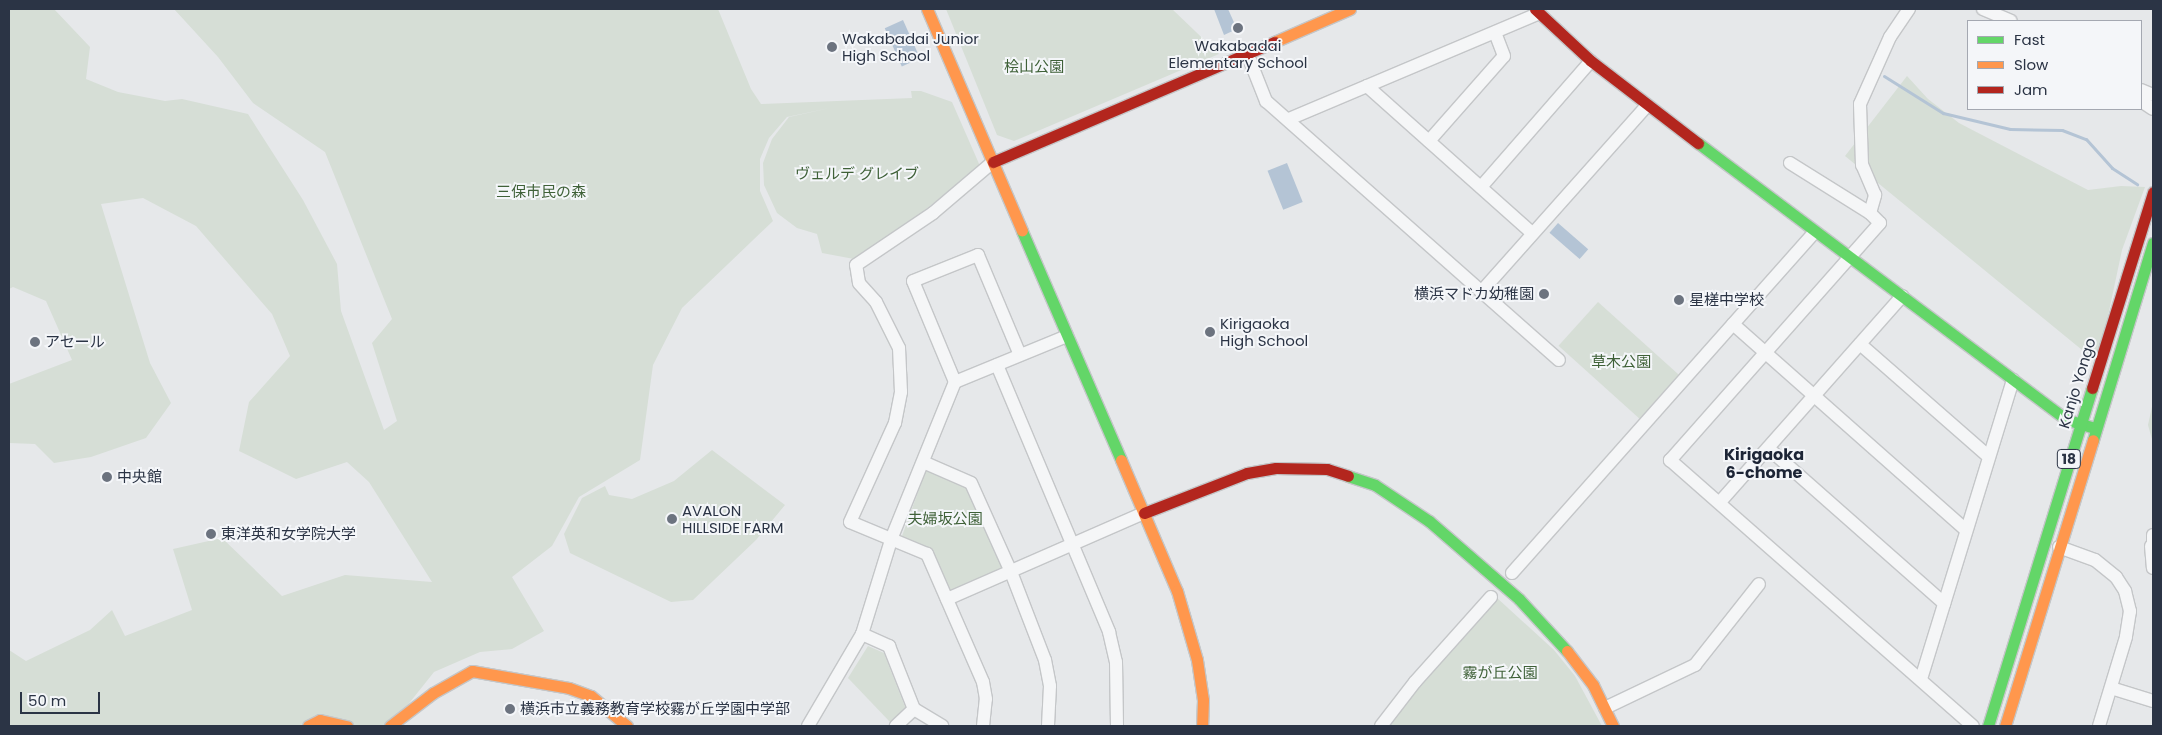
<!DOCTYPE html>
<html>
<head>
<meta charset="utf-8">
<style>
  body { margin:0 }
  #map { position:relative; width:2162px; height:735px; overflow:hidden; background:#e6e8ea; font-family:Poppins,"Noto Sans JP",sans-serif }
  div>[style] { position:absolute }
  .green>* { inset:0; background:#d6ded6; transform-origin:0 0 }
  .water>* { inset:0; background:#b4c4d5; transform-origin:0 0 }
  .stream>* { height:3px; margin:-1.5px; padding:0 1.5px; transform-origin:1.5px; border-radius:1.5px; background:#b4c4d5 }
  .roads { filter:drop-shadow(1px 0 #c4c6c8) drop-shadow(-1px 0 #c4c6c8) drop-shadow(0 1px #c4c6c8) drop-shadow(0 -1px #c4c6c8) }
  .street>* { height:12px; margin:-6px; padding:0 6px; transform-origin:6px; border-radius:6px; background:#f5f6f7 }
  .fast>* { height:11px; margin:-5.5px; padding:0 5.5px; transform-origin:5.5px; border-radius:5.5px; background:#63d668 }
  .slow>* { height:11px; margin:-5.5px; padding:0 5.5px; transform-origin:5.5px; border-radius:5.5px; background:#ff974d }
  .jam>* { height:11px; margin:-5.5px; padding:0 5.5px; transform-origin:5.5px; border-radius:5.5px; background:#b3261e }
  .dots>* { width:14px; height:14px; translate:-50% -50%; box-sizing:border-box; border:2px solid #f4f6f9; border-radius:50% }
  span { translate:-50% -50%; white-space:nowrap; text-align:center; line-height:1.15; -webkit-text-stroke:4px #f4f6f9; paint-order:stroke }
  .shield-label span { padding:1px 4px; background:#f4f6f9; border:1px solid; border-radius:4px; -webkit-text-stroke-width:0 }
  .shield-label { font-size:14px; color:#2b3445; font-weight:700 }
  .poi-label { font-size:15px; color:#2b3445 }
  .left { translate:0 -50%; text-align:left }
  .right { translate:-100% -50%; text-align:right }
  .park-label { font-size:15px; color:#3f6138 }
  .street-label { font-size:15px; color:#2b3445 }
  .neighbourhood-label { font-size:16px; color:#1d2536; font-weight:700 }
  .frame { position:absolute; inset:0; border:10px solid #2b3445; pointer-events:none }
  .legend { position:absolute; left:1967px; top:20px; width:175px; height:90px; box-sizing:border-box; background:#f4f6f9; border:1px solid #a4a8b1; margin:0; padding:6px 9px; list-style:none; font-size:15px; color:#2b3445 }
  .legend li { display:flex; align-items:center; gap:10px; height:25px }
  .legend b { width:25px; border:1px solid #a4a8b1 }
  .scale { position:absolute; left:20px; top:692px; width:80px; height:22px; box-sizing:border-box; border:2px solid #2b3445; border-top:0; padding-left:6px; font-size:15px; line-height:18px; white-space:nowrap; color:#2b3445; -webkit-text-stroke:4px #f4f6f9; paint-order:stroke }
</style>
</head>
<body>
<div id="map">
  <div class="green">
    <div style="clip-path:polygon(9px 9px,54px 9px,90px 47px,86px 79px,118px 92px,165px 101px,182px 99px,248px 114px,303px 200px,337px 264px,341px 311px,384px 430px,397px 421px,372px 343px,392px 319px,325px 152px,253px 103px,218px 57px,174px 9px,718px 9px,751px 89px,761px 104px,912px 98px,911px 91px,921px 91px,952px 102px,980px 166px,905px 226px,854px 259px,822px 253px,817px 234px,797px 228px,777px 213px,764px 185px,763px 163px,772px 139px,789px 117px,830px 108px,787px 117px,769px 138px,760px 159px,760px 191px,773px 221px,682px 308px,653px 365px,640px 460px,579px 497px,552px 546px,512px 577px,544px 631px,512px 649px,480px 652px,434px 672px,391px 726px,9px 726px,9px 650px,26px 661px,90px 630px,112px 610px,125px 636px,192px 610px,173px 549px,222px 538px,282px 596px,345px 575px,432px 582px,369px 482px,347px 462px,296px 479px,239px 451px,249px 402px,290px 356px,272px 314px,196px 226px,143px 198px,101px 204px,150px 363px,171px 403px,146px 438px,91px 457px,54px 463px,35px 444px,9px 443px,9px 384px,72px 360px,46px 301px,13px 287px,9px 289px)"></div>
    <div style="clip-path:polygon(946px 9px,1172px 9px,1219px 54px,1014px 141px,997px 135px)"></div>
    <div style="clip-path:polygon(1907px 76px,1928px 99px,1959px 123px,2088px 190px,2121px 186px,2145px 187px,2122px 250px,2098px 363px,1845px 156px)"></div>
    <div style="left:1598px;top:302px;width:111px;height:59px;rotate:42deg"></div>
    <div style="clip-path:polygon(2153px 402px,2153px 443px,2148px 425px)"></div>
    <div style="clip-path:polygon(712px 450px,785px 505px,756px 540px,693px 600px,671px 602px,570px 553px,564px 534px,582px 498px,605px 486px,609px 495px,632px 499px,674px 481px)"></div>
    <div style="clip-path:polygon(926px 470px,968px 487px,1005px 569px,951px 594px,930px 550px,902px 536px)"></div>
    <div style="clip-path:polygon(1496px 597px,1554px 650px,1575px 676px,1602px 726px,1389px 726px,1398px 706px)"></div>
    <div style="clip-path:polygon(868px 646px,884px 653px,906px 709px,890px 722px,848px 678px)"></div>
  </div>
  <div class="water">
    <div style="clip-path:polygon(1214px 9px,1228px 9px,1237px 29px,1224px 35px)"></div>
    <div style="left:903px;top:20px;width:42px;height:20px;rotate:66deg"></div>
    <div style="left:1287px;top:163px;width:42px;height:21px;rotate:68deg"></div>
    <div style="left:1558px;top:223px;width:40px;height:13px;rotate:41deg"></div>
  </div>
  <div class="stream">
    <div style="left:1884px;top:76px;width:70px;rotate:32.1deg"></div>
    <div style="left:1943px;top:113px;width:69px;rotate:13.4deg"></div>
    <div style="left:2010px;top:129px;width:52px;rotate:1.1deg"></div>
    <div style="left:2062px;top:130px;width:26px;rotate:21deg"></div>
    <div style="left:2086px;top:139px;width:39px;rotate:48deg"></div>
    <div style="left:2112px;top:168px;width:30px;rotate:33deg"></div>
  </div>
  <div class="roads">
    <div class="street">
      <div style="left:1983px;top:9px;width:30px;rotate:23deg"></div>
      <div style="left:1247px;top:53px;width:52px;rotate:68.4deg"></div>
      <div style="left:1266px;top:101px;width:391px;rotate:41.5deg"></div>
      <div style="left:1367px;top:86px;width:221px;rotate:41.7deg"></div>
      <div style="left:2141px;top:90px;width:13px;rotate:23deg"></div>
      <div style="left:2141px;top:101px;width:14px;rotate:34deg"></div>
      <div style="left:1289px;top:119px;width:269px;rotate:-22.9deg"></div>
      <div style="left:1429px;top:141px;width:113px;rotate:-48.6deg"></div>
      <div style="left:1504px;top:56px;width:25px;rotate:-111deg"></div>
      <div style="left:1790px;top:163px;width:94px;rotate:32deg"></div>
      <div style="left:1870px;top:213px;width:14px;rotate:45deg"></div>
      <div style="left:1880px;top:223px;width:317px;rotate:131.5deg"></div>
      <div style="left:1670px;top:460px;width:403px;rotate:41.3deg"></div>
      <div style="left:1481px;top:187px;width:167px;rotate:-48.9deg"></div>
      <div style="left:1870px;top:213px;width:19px;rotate:-74deg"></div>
      <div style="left:1875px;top:195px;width:33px;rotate:-113deg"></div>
      <div style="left:1862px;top:165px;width:61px;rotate:-91.9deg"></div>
      <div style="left:1860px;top:104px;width:73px;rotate:-65.9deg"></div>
      <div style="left:1890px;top:37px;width:34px;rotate:-56deg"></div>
      <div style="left:1481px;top:292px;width:249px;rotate:-48.3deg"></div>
      <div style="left:1733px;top:324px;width:311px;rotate:41.5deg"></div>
      <div style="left:1860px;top:344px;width:171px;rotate:41.2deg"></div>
      <div style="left:997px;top:365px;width:290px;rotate:67.2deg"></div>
      <div style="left:1109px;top:632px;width:31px;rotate:77deg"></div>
      <div style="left:1116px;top:662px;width:64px;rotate:89.1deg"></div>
      <div style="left:955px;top:382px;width:121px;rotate:-22.3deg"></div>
      <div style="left:1768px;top:448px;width:235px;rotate:41.4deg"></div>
      <div style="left:923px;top:462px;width:52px;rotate:23.6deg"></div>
      <div style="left:971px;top:483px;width:98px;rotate:65.8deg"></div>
      <div style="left:1011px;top:572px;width:94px;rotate:68.9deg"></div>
      <div style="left:1045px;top:660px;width:26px;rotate:79deg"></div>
      <div style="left:1050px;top:686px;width:40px;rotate:92.9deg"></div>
      <div style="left:1720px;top:502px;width:275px;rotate:-48.5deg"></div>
      <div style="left:2153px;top:535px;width:14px;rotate:90deg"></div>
      <div style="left:2151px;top:546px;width:22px;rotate:85deg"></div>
      <div style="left:2059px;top:547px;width:38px;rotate:20deg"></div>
      <div style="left:2095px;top:560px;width:27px;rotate:39deg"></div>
      <div style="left:2116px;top:577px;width:17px;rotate:57deg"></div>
      <div style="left:2125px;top:591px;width:21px;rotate:76deg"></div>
      <div style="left:2130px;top:611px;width:26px;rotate:99deg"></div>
      <div style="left:2126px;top:637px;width:93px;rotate:106.9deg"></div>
      <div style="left:1512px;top:573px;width:456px;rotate:-48.4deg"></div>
      <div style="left:947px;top:599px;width:215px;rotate:-23.6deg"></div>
      <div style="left:862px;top:634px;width:30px;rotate:24deg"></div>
      <div style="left:889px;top:646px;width:68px;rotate:68.4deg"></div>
      <div style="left:914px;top:709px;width:25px;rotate:137deg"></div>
      <div style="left:1921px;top:679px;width:313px;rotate:-72.9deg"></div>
      <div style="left:2111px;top:688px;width:44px;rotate:17.2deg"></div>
      <div style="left:1605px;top:708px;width:100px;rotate:-25.5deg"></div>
      <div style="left:1695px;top:665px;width:103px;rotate:-51.7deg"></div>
      <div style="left:914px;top:709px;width:33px;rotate:31deg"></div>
      <div style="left:808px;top:726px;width:107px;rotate:-59.6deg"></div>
      <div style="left:862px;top:634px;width:102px;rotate:-72.8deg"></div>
      <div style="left:892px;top:537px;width:167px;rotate:-67.9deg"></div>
      <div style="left:955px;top:382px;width:109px;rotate:-112.6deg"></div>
      <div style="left:913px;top:281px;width:70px;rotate:-21.8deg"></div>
      <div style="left:978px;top:255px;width:108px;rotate:67.2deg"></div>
      <div style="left:983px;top:726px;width:27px;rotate:-84deg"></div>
      <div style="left:986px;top:699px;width:17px;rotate:-100deg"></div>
      <div style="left:983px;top:682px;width:140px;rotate:-113.6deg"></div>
      <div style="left:927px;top:554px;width:83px;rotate:-157.4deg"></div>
      <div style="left:850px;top:522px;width:109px;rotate:-65.6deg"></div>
      <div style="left:895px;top:423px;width:32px;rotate:-79deg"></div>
      <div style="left:901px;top:392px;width:44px;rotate:-92.6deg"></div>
      <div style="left:899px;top:348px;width:51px;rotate:-116.6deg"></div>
      <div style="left:876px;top:302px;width:25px;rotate:-132deg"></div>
      <div style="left:859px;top:283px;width:18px;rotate:-99deg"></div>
      <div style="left:856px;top:265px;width:93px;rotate:-34deg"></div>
      <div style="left:933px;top:213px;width:79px;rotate:-40.4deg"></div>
      <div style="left:1381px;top:726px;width:56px;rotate:-52.3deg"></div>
      <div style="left:1415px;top:682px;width:114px;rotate:-48.2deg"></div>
    </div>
    <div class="fast">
      <div style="left:1698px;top:143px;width:459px;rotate:36.9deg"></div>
      <div style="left:2065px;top:419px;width:30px;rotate:17deg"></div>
      <div style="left:1022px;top:231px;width:249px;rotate:66.6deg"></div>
      <div style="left:2093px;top:440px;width:206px;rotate:-73.1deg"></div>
      <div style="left:1348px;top:476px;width:28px;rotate:18deg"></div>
      <div style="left:1375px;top:485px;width:65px;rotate:33.7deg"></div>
      <div style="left:1429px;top:521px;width:119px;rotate:40.9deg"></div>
      <div style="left:1519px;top:599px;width:71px;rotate:47.3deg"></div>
      <div style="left:1988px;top:726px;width:354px;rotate:-72.9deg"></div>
    </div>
    <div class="slow">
      <div style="left:927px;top:9px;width:241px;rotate:66.8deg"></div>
      <div style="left:1274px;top:42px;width:83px;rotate:-23.5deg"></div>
      <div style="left:1121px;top:460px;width:142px;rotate:66.9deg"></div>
      <div style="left:1177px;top:591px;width:72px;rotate:73.8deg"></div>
      <div style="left:1197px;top:660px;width:40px;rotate:81.5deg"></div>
      <div style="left:1203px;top:700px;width:26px;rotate:92deg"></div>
      <div style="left:1567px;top:651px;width:43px;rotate:52.6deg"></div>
      <div style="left:1593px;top:685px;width:46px;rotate:64deg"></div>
      <div style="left:308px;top:726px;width:13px;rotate:-27deg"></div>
      <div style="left:320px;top:720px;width:28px;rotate:13deg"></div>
      <div style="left:390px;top:726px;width:54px;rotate:-37.5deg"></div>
      <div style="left:433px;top:693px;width:45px;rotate:-29.4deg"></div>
      <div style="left:472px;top:671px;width:98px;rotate:9.9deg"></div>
      <div style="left:569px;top:688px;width:23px;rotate:20deg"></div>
      <div style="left:591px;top:696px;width:47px;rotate:39.8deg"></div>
      <div style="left:2005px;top:726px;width:299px;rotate:-72.9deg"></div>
    </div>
    <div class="jam">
      <div style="left:1535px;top:9px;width:76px;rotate:42.9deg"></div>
      <div style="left:1591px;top:61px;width:135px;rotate:37.5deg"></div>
      <div style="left:993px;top:162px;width:306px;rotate:-23.1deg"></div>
      <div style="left:2092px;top:388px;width:205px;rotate:-72.7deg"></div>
      <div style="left:1144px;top:513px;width:110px;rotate:-21.2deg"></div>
      <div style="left:1247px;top:473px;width:29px;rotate:-10deg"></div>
      <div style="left:1276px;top:468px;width:51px;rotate:1.1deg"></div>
      <div style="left:1327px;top:469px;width:22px;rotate:18deg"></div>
    </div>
  </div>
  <div class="dots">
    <div style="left:1238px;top:28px;background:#6c737f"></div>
    <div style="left:832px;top:47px;background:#6c737f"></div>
    <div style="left:1544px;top:294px;background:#6c737f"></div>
    <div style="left:1679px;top:300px;background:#6c737f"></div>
    <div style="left:1210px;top:332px;background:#6c737f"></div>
    <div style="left:35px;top:342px;background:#6c737f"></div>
    <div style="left:107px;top:477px;background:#6c737f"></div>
    <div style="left:672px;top:519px;background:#6c737f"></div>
    <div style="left:211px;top:534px;background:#6c737f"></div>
    <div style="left:510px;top:709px;background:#6c737f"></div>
  </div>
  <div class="shield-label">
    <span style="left:2069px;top:459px">18</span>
  </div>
  <div class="poi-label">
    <span class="left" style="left:842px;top:47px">Wakabadai Junior<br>High School</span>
    <span style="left:1238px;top:54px">Wakabadai<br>Elementary School</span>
    <span class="right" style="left:1534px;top:294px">横浜マドカ幼稚園</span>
    <span class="left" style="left:1689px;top:300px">星槎中学校</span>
    <span class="left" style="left:1220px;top:332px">Kirigaoka<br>High School</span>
    <span class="left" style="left:45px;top:342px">アセール</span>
    <span class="left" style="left:117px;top:477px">中央館</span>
    <span class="left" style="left:682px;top:519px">AVALON<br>HILLSIDE FARM</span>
    <span class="left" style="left:221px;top:534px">東洋英和女学院大学</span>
    <span class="left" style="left:520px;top:709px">横浜市立義務教育学校霧が丘学園中学部</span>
  </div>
  <div class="park-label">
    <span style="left:1034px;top:67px">桧山公園</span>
    <span style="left:857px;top:174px">ヴェルデ グレイブ</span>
    <span style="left:541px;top:192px">三保市民の森</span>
    <span style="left:1621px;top:362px">草木公園</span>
    <span style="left:945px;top:519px">夫婦坂公園</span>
    <span style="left:1500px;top:673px">霧が丘公園</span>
  </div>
  <div class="street-label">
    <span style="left:2077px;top:383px;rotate:-73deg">Kanjo Yongo</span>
  </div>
  <div class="neighbourhood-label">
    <span style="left:1764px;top:464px">Kirigaoka<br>6-chome</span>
  </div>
  <div class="frame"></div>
  <ul class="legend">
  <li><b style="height:6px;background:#63d668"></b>Fast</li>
  <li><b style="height:6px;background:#ff974d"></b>Slow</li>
  <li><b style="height:6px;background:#b3261e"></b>Jam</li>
  </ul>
  <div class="scale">50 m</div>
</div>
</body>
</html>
